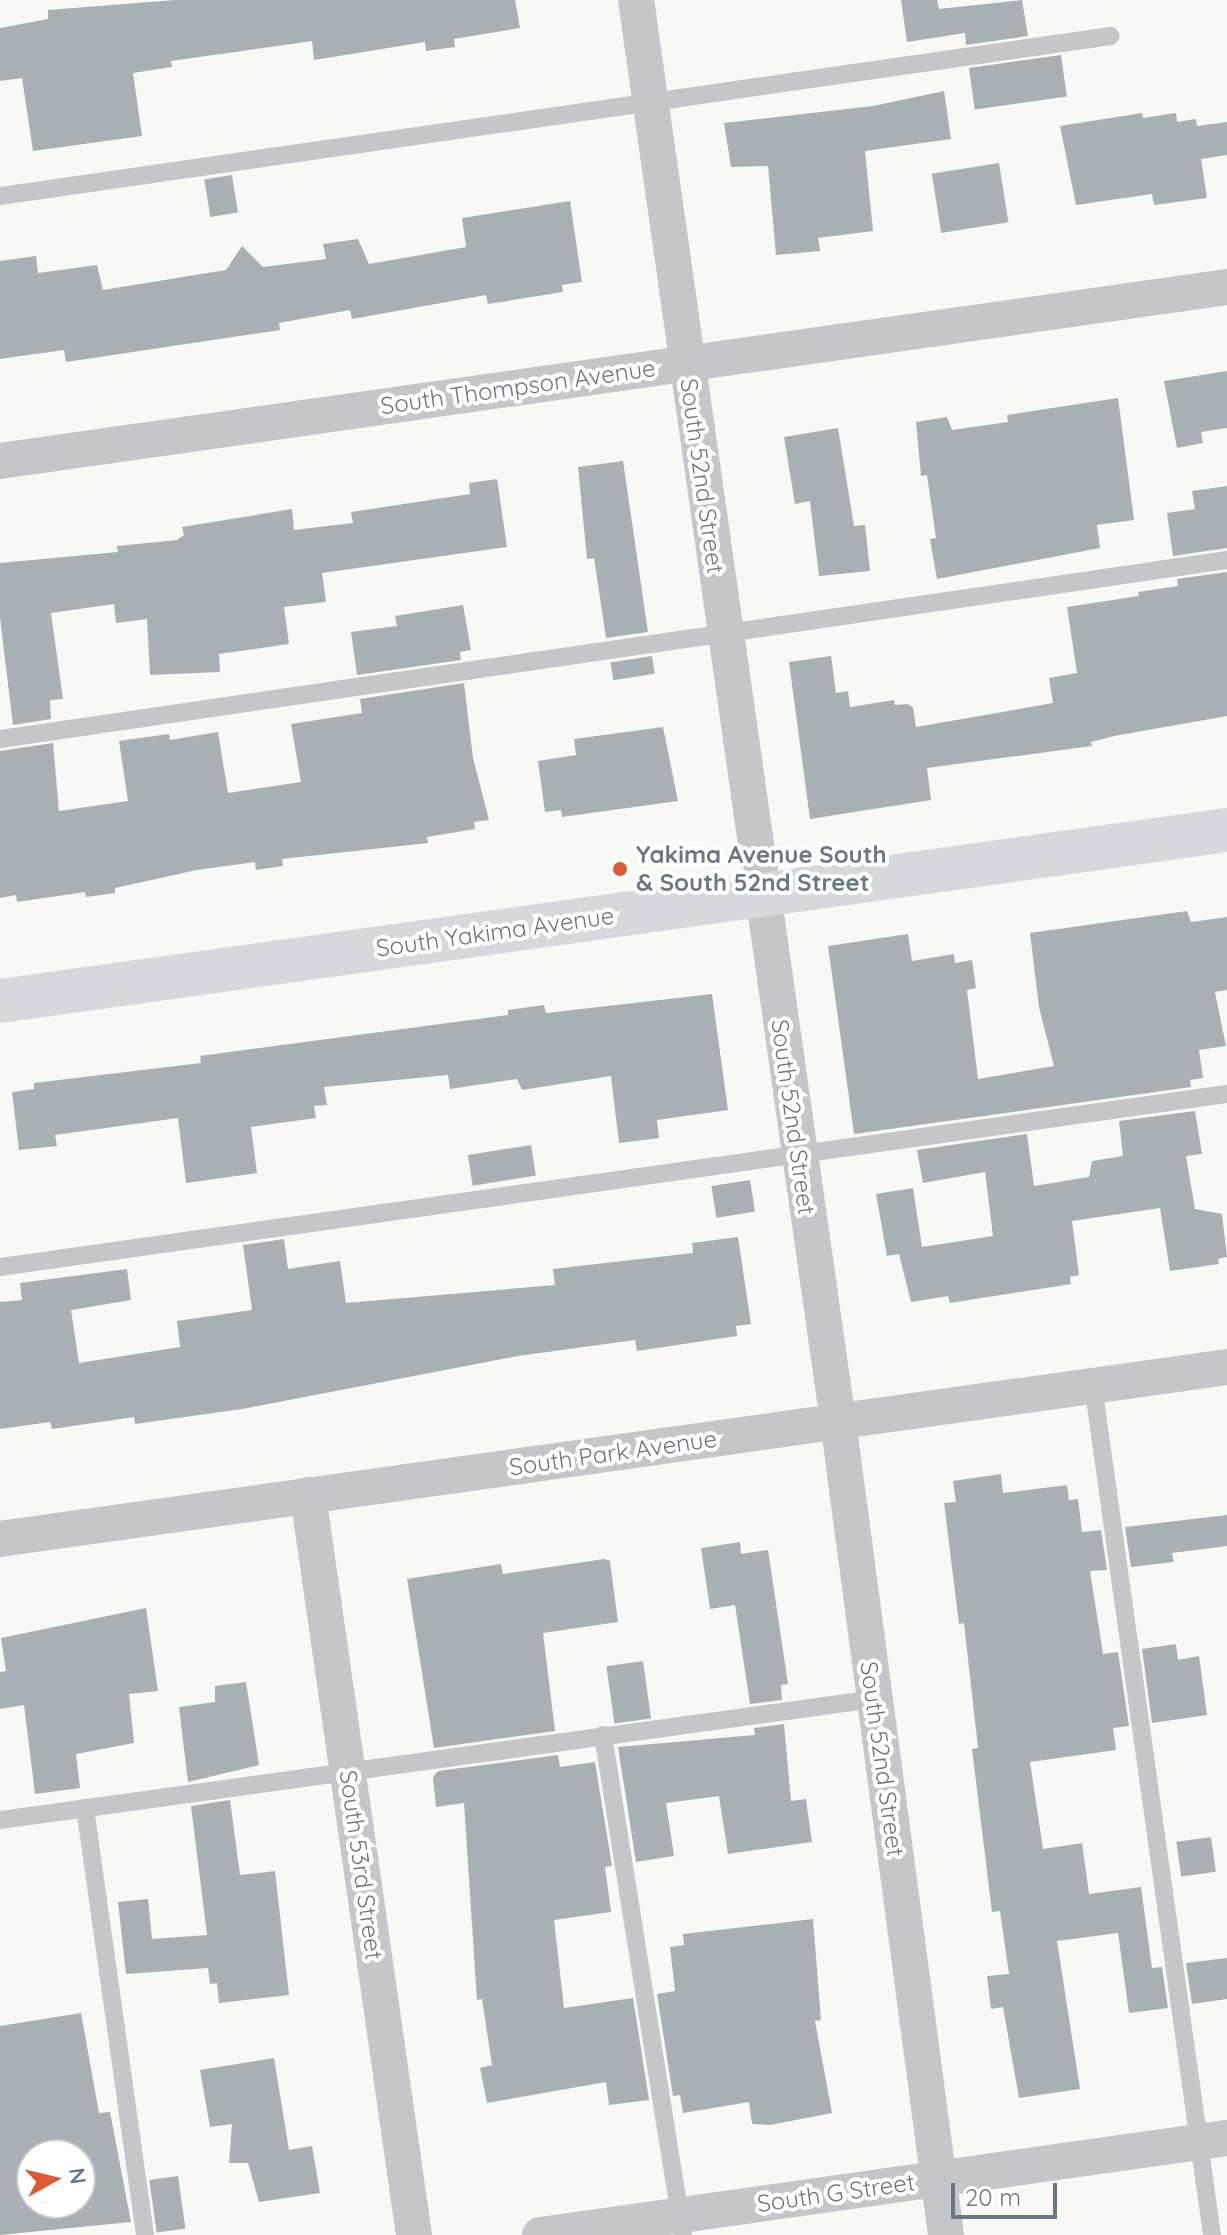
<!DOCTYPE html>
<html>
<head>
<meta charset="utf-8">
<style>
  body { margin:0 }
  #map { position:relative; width:1227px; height:2235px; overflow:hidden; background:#f8f8f5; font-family:Quicksand,sans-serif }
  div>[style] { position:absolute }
  .building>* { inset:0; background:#a8b0b6; transform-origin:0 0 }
  .lane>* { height:18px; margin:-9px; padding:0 9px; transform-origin:9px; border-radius:9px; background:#c3c7ca }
  .street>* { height:36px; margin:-18px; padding:0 18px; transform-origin:18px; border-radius:18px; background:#c3c7ca }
  .secondary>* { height:44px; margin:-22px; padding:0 22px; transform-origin:22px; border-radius:22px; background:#d5d9dd }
  .dots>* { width:22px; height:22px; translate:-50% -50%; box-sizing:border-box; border:4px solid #fff; border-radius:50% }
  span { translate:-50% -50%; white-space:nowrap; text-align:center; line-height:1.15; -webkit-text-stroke:8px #fff; paint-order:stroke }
  .street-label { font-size:24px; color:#687885 }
  .poi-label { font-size:24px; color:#687885; font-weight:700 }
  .left { translate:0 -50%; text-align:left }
  .north { position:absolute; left:16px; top:2139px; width:80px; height:80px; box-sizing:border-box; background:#fff; border:2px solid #c3c9ce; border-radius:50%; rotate:82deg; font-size:22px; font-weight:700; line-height:32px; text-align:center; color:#687885 }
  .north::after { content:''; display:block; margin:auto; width:28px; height:36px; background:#de592f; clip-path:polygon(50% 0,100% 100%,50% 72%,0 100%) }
  .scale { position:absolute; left:951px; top:2183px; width:106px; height:36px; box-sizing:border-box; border:4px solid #687885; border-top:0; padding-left:10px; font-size:24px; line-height:28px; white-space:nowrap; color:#687885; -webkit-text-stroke:6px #fff; paint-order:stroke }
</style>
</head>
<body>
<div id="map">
  <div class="building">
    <div style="clip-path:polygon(176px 0,515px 0,520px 28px,454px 39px,455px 47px,426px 51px,425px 42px,314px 60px,312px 41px,171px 61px,172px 67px,133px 73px,142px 136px,33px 151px,22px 78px,0 81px,0 28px,48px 19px,48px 10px)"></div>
    <div style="clip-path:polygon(901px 0,937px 0,939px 9px,1022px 0,1028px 36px,966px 45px,965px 33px,907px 42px)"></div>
    <div style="left:1061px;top:55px;width:42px;height:93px;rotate:82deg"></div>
    <div style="clip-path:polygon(944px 91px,951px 139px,865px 151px,873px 231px,818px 238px,820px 251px,776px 255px,768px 166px,731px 167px,724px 123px,873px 106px)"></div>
    <div style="clip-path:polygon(1142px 113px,1143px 118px,1176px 113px,1177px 122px,1196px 119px,1197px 126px,1227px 122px,1227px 155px,1201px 159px,1207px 198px,1154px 205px,1152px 194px,1076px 205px,1060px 126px)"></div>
    <div style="left:999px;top:163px;width:60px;height:68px;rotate:81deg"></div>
    <div style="left:232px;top:175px;width:38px;height:28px;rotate:81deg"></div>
    <div style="clip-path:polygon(570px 201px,582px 282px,562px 285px,563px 292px,488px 304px,486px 295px,352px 319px,350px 310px,279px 323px,280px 330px,66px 362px,64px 350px,0 359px,0 261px,36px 256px,38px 273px,97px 265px,103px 290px,226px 270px,242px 246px,263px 267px,326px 259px,323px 244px,358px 239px,369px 264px,466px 247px,462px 218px)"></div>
    <div style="clip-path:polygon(1227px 371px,1227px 428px,1201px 432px,1203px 443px,1177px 448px,1164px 381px)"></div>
    <div style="clip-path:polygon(1118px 398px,1134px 520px,1097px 525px,1100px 548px,937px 579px,930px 539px,936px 538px,927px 475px,921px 476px,916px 422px,947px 417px,952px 430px,1008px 422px,1007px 415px)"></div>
    <div style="clip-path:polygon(838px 428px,854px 526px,865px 525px,870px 571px,819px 576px,810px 501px,795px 504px,784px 437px)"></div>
    <div style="clip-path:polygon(623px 461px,648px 632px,606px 638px,594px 558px,587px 559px,578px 467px)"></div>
    <div style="clip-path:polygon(497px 479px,507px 547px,322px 573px,326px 602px,284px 607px,289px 644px,219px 654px,220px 672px,150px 675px,147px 619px,116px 623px,114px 604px,51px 613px,63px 699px,50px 700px,51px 719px,13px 725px,0 618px,0 563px,118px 552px,117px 546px,177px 540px,184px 535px,182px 527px,292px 509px,294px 530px,353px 523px,351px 512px,470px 494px,469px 483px)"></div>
    <div style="clip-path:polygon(1227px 486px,1227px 548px,1173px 556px,1167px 513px,1195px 509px,1192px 491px)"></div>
    <div style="clip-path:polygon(1227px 572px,1227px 716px,1114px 736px,1091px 742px,1092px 746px,927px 768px,931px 800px,810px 819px,789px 662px,831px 656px,836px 693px,848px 691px,850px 707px,894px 700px,895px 705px,907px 704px,913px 707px,916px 727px,1053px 703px,1049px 678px,1077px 673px,1067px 607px,1139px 596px,1138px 592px,1178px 586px,1177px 579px)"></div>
    <div style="clip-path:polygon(463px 605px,471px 650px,460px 652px,461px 660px,357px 675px,351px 632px,397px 626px,395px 616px)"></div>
    <div style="left:652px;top:656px;width:18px;height:42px;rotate:81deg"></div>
    <div style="clip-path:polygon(464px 683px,473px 758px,489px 820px,474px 822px,475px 829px,427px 837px,428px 843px,282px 859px,283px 866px,256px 870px,255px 862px,197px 870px,115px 888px,115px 893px,86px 897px,85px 892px,17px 902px,16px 895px,0 898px,0 751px,53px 743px,59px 811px,128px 801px,119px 741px,169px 734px,170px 740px,218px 732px,228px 793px,301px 782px,291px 724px,362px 713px,360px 699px)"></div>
    <div style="clip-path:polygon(663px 727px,678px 801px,562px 817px,561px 810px,545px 812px,538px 761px,576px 755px,574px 739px)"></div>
    <div style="clip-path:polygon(1187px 911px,1191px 922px,1227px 917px,1227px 990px,1215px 992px,1226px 1046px,1199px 1050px,1203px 1078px,1190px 1080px,1191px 1087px,854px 1134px,828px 946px,908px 934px,912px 961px,954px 954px,955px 963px,972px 960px,976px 988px,967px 990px,978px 1079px,1054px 1066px,1039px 1007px,1030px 933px)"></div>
    <div style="clip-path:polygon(712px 994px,728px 1110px,657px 1120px,659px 1138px,619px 1143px,611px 1076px,522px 1090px,517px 1079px,450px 1089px,448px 1075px,324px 1087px,327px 1105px,314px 1106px,316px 1118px,251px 1127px,257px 1173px,186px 1183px,178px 1118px,55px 1135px,57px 1146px,19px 1150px,12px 1092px,34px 1089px,34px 1083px,201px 1063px,200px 1056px,508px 1015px,508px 1010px,544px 1005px,546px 1013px)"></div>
    <div style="clip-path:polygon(1195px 1111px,1202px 1154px,1186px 1156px,1195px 1209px,1222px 1214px,1227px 1257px,1218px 1259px,1219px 1264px,1170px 1271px,1160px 1208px,1072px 1221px,1079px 1275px,1070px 1277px,1071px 1284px,950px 1303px,948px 1296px,911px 1302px,899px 1254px,887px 1256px,876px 1194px,913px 1188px,922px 1247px,993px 1236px,985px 1172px,923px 1183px,917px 1150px,1027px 1134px,1034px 1186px,1089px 1177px,1092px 1161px,1123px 1156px,1119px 1121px)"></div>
    <div style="left:531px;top:1145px;width:31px;height:64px;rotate:81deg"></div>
    <div style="left:750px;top:1180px;width:32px;height:39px;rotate:81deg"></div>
    <div style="clip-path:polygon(738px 1237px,751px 1324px,736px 1326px,737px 1336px,637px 1351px,635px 1340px,518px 1356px,242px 1409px,135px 1424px,134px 1417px,52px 1429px,50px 1422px,0 1429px,0 1302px,22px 1300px,20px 1283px,127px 1269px,131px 1300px,71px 1310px,79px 1363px,180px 1347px,177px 1321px,252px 1310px,243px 1245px,284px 1239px,288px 1269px,340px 1261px,346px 1303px,555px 1285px,553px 1269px,693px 1253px,692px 1243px)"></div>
    <div style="clip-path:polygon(1001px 1474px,1003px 1493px,1067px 1485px,1069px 1500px,1078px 1499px,1082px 1532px,1101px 1530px,1107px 1570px,1090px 1571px,1103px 1654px,1118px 1652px,1129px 1726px,1113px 1728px,1116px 1750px,1030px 1762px,1043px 1849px,1082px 1843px,1089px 1894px,1141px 1887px,1152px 1968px,1162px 1967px,1168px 2008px,1129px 2013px,1118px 1933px,1057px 1941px,1080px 2089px,1019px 2098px,1003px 2007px,991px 2009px,987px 1976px,1009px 1974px,1000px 1911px,992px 1912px,972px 1749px,978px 1748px,964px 1623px,959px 1624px,944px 1503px,956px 1502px,953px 1481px)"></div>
    <div style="clip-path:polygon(1227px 1515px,1227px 1546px,1172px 1553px,1174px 1562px,1131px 1567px,1125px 1527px)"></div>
    <div style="clip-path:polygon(740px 1542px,741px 1554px,768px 1550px,788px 1684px,781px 1685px,782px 1700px,750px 1704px,735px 1605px,710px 1609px,701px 1548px)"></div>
    <div style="clip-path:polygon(604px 1559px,610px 1561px,618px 1622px,543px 1633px,555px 1731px,434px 1748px,407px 1579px,501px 1564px,503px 1574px)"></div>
    <div style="clip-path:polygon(146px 1608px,158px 1691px,129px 1694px,134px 1743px,76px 1754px,80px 1788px,35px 1794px,24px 1705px,0 1709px,0 1672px,6px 1671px,1px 1638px)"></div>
    <div style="clip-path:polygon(1176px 1644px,1178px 1660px,1199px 1656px,1207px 1715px,1152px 1723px,1142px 1649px)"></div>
    <div style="left:643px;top:1661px;width:58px;height:37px;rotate:82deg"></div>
    <div style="clip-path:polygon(246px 1682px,259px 1765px,188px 1782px,179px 1707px,215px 1702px,215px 1686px)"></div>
    <div style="clip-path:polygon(784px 1724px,791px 1801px,806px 1799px,812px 1842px,728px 1854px,719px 1796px,666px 1803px,674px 1856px,636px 1862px,618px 1747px,755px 1735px,754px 1728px)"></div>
    <div style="clip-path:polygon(558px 1755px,560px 1767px,595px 1762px,612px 1866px,605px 1867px,611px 1912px,554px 1920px,564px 2008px,633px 1998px,649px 2100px,609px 2105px,606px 2082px,487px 2103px,480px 2068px,492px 2065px,482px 1999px,477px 2000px,464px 1803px,436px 1807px,433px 1777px,438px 1771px)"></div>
    <div style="clip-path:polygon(230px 1800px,240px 1875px,275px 1871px,289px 1995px,219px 2003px,217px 1983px,210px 1984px,208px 1968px,126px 1974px,118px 1902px,148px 1899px,152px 1939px,207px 1935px,191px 1806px)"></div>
    <div style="left:1211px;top:1837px;width:35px;height:35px;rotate:82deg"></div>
    <div style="clip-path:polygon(813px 1919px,821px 2020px,815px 2021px,832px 2113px,770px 2125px,752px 2124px,749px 2102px,683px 2113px,680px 2095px,673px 2096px,657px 1994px,675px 1991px,670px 1947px,684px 1945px,683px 1934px)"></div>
    <div style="clip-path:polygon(1227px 1958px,1227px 1999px,1192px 2004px,1186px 1963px)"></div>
    <div style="clip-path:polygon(evenodd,81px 2013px,99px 2113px,110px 2112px,131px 2222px,0 2235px,0 2026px,81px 2013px,32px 2155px,80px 2155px,80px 2203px,32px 2203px,32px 2155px)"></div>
    <div style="clip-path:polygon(274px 2058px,289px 2150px,312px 2146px,320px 2193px,259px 2202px,248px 2163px,229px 2163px,232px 2124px,210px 2127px,200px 2070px)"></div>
    <div style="left:178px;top:2176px;width:53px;height:29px;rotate:82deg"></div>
  </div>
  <div class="lane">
    <div style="left:0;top:196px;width:1122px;rotate:-8.2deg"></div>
    <div style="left:0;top:739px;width:1240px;rotate:-8.3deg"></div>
    <div style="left:0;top:1267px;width:1239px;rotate:-8.03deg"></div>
    <div style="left:1093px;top:1385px;width:858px;rotate:82.03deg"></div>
    <div style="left:603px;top:1735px;width:506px;rotate:80.91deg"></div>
    <div style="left:85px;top:1808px;width:431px;rotate:82deg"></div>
    <div style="left:0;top:1820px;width:882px;rotate:-7.88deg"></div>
  </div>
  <div class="street">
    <div style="left:636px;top:0;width:1435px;rotate:81.91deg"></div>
    <div style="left:838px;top:1421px;width:821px;rotate:82.44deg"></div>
    <div style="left:0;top:461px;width:1239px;rotate:-8.07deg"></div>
    <div style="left:308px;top:1495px;width:748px;rotate:81.85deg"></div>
    <div style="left:0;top:1539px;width:1239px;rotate:-7.98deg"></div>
    <div style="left:540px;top:2235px;width:694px;rotate:-8.04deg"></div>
  </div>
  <div class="secondary">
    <div style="left:0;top:1001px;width:1239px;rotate:-7.93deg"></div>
  </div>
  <div class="dots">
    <div style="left:620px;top:869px;background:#de592f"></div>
  </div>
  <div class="street-label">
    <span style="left:518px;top:387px;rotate:-8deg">South Thompson Avenue</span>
    <span style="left:702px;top:476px;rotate:82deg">South 52nd Street</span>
    <span style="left:495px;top:932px;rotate:-8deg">South Yakima Avenue</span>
    <span style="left:793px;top:1117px;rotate:82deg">South 52nd Street</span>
    <span style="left:613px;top:1453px;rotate:-8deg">South Park Avenue</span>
    <span style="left:882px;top:1759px;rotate:82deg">South 52nd Street</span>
    <span style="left:361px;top:1865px;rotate:82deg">South 53rd Street</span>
    <span style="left:836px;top:2193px;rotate:-8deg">South G Street</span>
  </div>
  <div class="poi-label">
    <span class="left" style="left:636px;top:869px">Yakima Avenue South<br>&amp; South 52nd Street</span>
  </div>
  <div class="north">N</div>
  <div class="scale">20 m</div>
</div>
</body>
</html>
